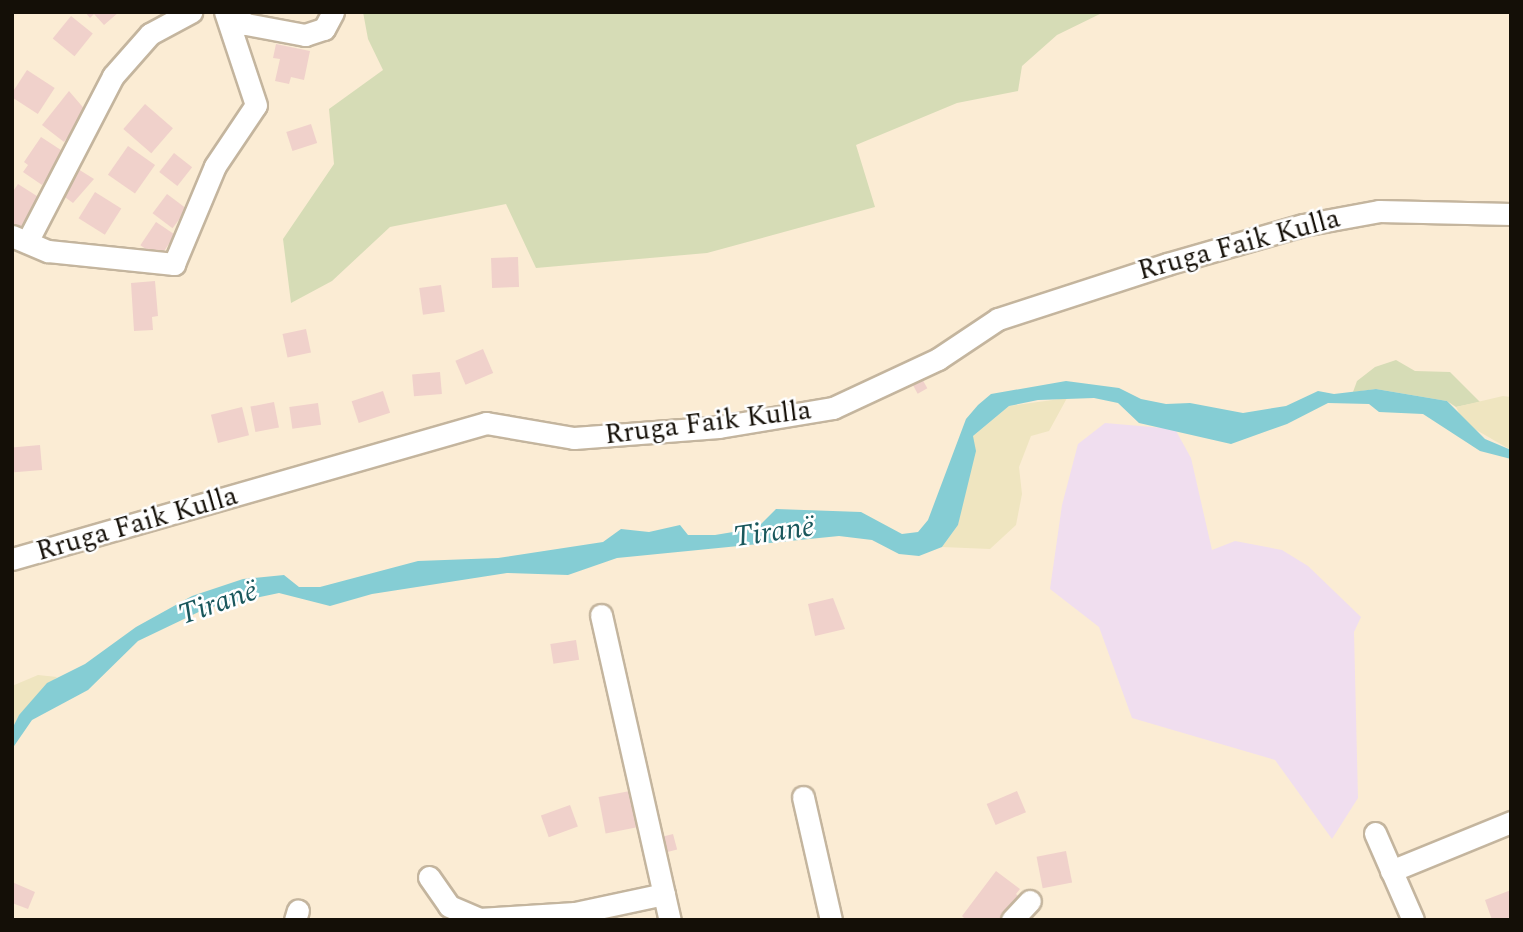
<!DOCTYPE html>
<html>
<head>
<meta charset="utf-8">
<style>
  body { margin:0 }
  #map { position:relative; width:1523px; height:932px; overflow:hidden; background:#fbecd4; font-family:Spectral,serif }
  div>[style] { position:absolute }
  .industrial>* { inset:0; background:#f0deef }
  .green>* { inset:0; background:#d6dcb6 }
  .sand>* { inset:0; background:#efe5c0 }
  .water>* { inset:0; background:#85cdd4 }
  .building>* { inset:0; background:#f0d1cb; transform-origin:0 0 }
  .roads { filter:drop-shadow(2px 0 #c4b59e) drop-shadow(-2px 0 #c4b59e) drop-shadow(0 2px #c4b59e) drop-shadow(0 -2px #c4b59e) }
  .minor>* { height:21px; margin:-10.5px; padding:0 10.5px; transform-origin:10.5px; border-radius:10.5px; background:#fff }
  span { translate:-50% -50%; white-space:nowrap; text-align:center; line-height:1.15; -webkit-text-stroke:5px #fff; paint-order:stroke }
  .street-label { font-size:28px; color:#140f07 }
  .water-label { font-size:30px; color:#19575c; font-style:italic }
  .frame { position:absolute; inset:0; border:14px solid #140f07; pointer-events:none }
</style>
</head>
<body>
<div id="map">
  <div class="industrial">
    <div style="clip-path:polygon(1105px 423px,1175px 429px,1191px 458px,1212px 550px,1235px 541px,1282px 550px,1308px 566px,1361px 617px,1354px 632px,1358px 798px,1332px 839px,1275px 760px,1132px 718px,1099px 627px,1050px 589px,1062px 505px,1078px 444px)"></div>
  </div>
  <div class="green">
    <div style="clip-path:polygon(363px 12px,1104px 12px,1057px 35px,1022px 66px,1018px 91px,957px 103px,856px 145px,875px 207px,707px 253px,536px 268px,506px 204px,390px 227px,332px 281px,291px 303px,283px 239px,334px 164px,329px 109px,383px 70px,368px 39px)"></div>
    <div style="clip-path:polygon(1396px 360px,1415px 371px,1450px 372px,1480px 402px,1456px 407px,1447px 401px,1376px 389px,1353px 392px,1357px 381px,1375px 367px)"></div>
  </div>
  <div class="sand">
    <div style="clip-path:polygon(1503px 396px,1511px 397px,1511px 450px,1464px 423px,1456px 407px)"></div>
    <div style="clip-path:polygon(1067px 398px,1049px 431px,1031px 436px,1019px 467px,1022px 494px,1016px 525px,990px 549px,942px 547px,958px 525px,973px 436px,1009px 406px)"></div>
    <div style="clip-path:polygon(38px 675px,57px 677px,19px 715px,12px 729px,12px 686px)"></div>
  </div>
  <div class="water">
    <div style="clip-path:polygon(1066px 381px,1119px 388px,1141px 399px,1166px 404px,1190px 403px,1243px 413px,1286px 406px,1318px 391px,1334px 394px,1376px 389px,1447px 401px,1485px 439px,1511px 450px,1511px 459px,1480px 451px,1423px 414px,1379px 412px,1369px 404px,1328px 403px,1287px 424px,1231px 444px,1139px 423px,1118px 403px,1094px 398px,1038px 400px,1009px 406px,973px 436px,976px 451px,958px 525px,942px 547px,919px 556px,899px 554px,872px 540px,839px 536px,617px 558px,568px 575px,507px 573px,372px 594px,330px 606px,279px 593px,207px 608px,138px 641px,88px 690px,32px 720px,12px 749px,12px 729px,19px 715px,47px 683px,85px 664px,136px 627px,192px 596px,243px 579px,284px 575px,299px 587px,320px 587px,418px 561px,498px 558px,603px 542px,621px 529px,649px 532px,680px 525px,688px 535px,715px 535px,757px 528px,776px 509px,861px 512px,902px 534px,918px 532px,928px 520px,966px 419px,978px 405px,991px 394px)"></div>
  </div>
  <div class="building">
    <div style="clip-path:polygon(85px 12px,119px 12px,104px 25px,94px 14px,90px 18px)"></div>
    <div style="left:71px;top:16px;width:28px;height:29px;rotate:39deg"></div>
    <div style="clip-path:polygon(276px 44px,310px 51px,304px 80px,291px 77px,289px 84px,275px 81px,280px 59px,273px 58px)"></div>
    <div style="left:27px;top:70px;width:33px;height:31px;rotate:33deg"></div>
    <div style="clip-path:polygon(69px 91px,87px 112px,64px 142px,42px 125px)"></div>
    <div style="left:145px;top:104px;width:37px;height:33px;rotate:41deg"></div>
    <div style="left:311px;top:124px;width:20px;height:26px;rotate:72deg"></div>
    <div style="clip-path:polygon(41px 137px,64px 152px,42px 185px,23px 172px,28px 165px,24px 162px)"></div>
    <div style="left:128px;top:146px;width:33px;height:35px;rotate:35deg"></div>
    <div style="left:174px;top:153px;width:23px;height:24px;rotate:38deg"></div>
    <div style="clip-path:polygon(78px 169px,94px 179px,73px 203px,62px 195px)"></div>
    <div style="clip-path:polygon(18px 184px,40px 198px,18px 232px,12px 229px,12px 193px)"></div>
    <div style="left:95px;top:192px;width:31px;height:31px;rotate:32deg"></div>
    <div style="left:167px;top:194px;width:25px;height:24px;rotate:37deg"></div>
    <div style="left:156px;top:222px;width:23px;height:28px;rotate:34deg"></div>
    <div style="left:518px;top:257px;width:30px;height:27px;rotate:88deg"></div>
    <div style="clip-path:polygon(155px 281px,158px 316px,152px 317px,153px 330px,134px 331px,131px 283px)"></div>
    <div style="left:441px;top:285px;width:27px;height:22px;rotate:82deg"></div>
    <div style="left:306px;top:329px;width:24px;height:24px;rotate:78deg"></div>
    <div style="left:483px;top:349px;width:26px;height:30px;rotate:67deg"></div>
    <div style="left:440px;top:372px;width:22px;height:28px;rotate:85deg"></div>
    <div style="left:921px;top:377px;width:13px;height:11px;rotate:61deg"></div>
    <div style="left:383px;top:391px;width:23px;height:33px;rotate:72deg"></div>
    <div style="left:274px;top:402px;width:26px;height:24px;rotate:79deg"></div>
    <div style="left:318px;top:403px;width:22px;height:29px;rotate:82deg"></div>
    <div style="left:242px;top:407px;width:29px;height:32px;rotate:76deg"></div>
    <div style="left:40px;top:445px;width:25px;height:28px;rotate:85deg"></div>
    <div style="clip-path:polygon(833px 598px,845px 629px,815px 636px,808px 604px)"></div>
    <div style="left:576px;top:640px;width:20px;height:26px;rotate:81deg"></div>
    <div style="left:630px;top:791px;width:37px;height:32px;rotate:79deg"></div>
    <div style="left:1017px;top:791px;width:23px;height:33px;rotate:67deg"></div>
    <div style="left:570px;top:805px;width:23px;height:31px;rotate:70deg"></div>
    <div style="left:673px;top:834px;width:16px;height:10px;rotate:75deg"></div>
    <div style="left:1066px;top:851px;width:32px;height:30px;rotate:79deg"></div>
    <div style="clip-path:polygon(996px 871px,1020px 889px,1016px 894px,1019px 897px,1002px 920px,966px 920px,962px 916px)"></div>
    <div style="clip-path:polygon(12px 882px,35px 892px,28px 909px,12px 903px)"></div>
    <div style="clip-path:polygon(1511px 890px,1511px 920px,1492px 920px,1485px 900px)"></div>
  </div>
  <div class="roads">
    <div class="minor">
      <div style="left:229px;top:12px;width:21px;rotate:35deg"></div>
      <div style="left:246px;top:24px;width:60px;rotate:10.6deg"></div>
      <div style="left:305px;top:35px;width:20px;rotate:-18deg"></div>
      <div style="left:324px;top:29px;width:19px;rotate:-62deg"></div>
      <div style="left:12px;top:236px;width:39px;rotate:23deg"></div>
      <div style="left:48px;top:251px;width:127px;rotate:5.9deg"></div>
      <div style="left:174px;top:264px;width:106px;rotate:-67.3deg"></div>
      <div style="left:215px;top:166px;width:73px;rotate:-56.1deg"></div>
      <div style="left:256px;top:105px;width:98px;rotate:-108.4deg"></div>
      <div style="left:27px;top:242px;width:187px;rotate:-62.6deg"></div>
      <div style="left:113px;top:76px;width:56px;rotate:-48.6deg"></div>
      <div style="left:150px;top:34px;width:47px;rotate:-28.2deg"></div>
      <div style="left:12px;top:559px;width:493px;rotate:-16deg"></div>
      <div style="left:486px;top:423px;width:89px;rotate:9.7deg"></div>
      <div style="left:574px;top:438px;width:145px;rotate:-4.3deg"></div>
      <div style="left:719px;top:427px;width:116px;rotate:-9.5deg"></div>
      <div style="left:833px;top:408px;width:116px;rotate:-25deg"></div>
      <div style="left:938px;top:359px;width:72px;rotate:-33.7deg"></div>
      <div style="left:998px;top:319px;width:178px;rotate:-18deg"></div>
      <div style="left:1167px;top:264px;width:141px;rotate:-16deg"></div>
      <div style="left:1303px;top:225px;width:77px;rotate:-10.4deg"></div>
      <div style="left:1379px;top:211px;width:132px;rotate:1.3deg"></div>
      <div style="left:601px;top:615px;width:313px;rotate:77.3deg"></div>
      <div style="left:803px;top:797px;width:126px;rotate:77.2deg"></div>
      <div style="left:1375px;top:833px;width:95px;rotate:66.4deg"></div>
      <div style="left:1391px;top:871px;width:130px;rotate:-22.2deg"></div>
      <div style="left:429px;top:877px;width:35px;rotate:55deg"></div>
      <div style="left:449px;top:906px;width:33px;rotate:23deg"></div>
      <div style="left:479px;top:919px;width:96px;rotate:-3.6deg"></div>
      <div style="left:575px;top:913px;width:91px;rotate:-12.1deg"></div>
      <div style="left:295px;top:920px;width:10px;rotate:-73deg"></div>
      <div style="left:1012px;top:920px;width:26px;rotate:-47deg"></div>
    </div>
  </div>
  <div class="street-label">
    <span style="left:1239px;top:245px;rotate:-15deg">Rruga Faik Kulla</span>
    <span style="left:708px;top:423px;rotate:-7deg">Rruga Faik Kulla</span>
    <span style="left:137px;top:524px;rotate:-16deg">Rruga Faik Kulla</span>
  </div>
  <div class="water-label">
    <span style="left:774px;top:532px;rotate:-8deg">Tiranë</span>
    <span style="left:218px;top:603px;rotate:-19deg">Tiranë</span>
  </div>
  <div class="frame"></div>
</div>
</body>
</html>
